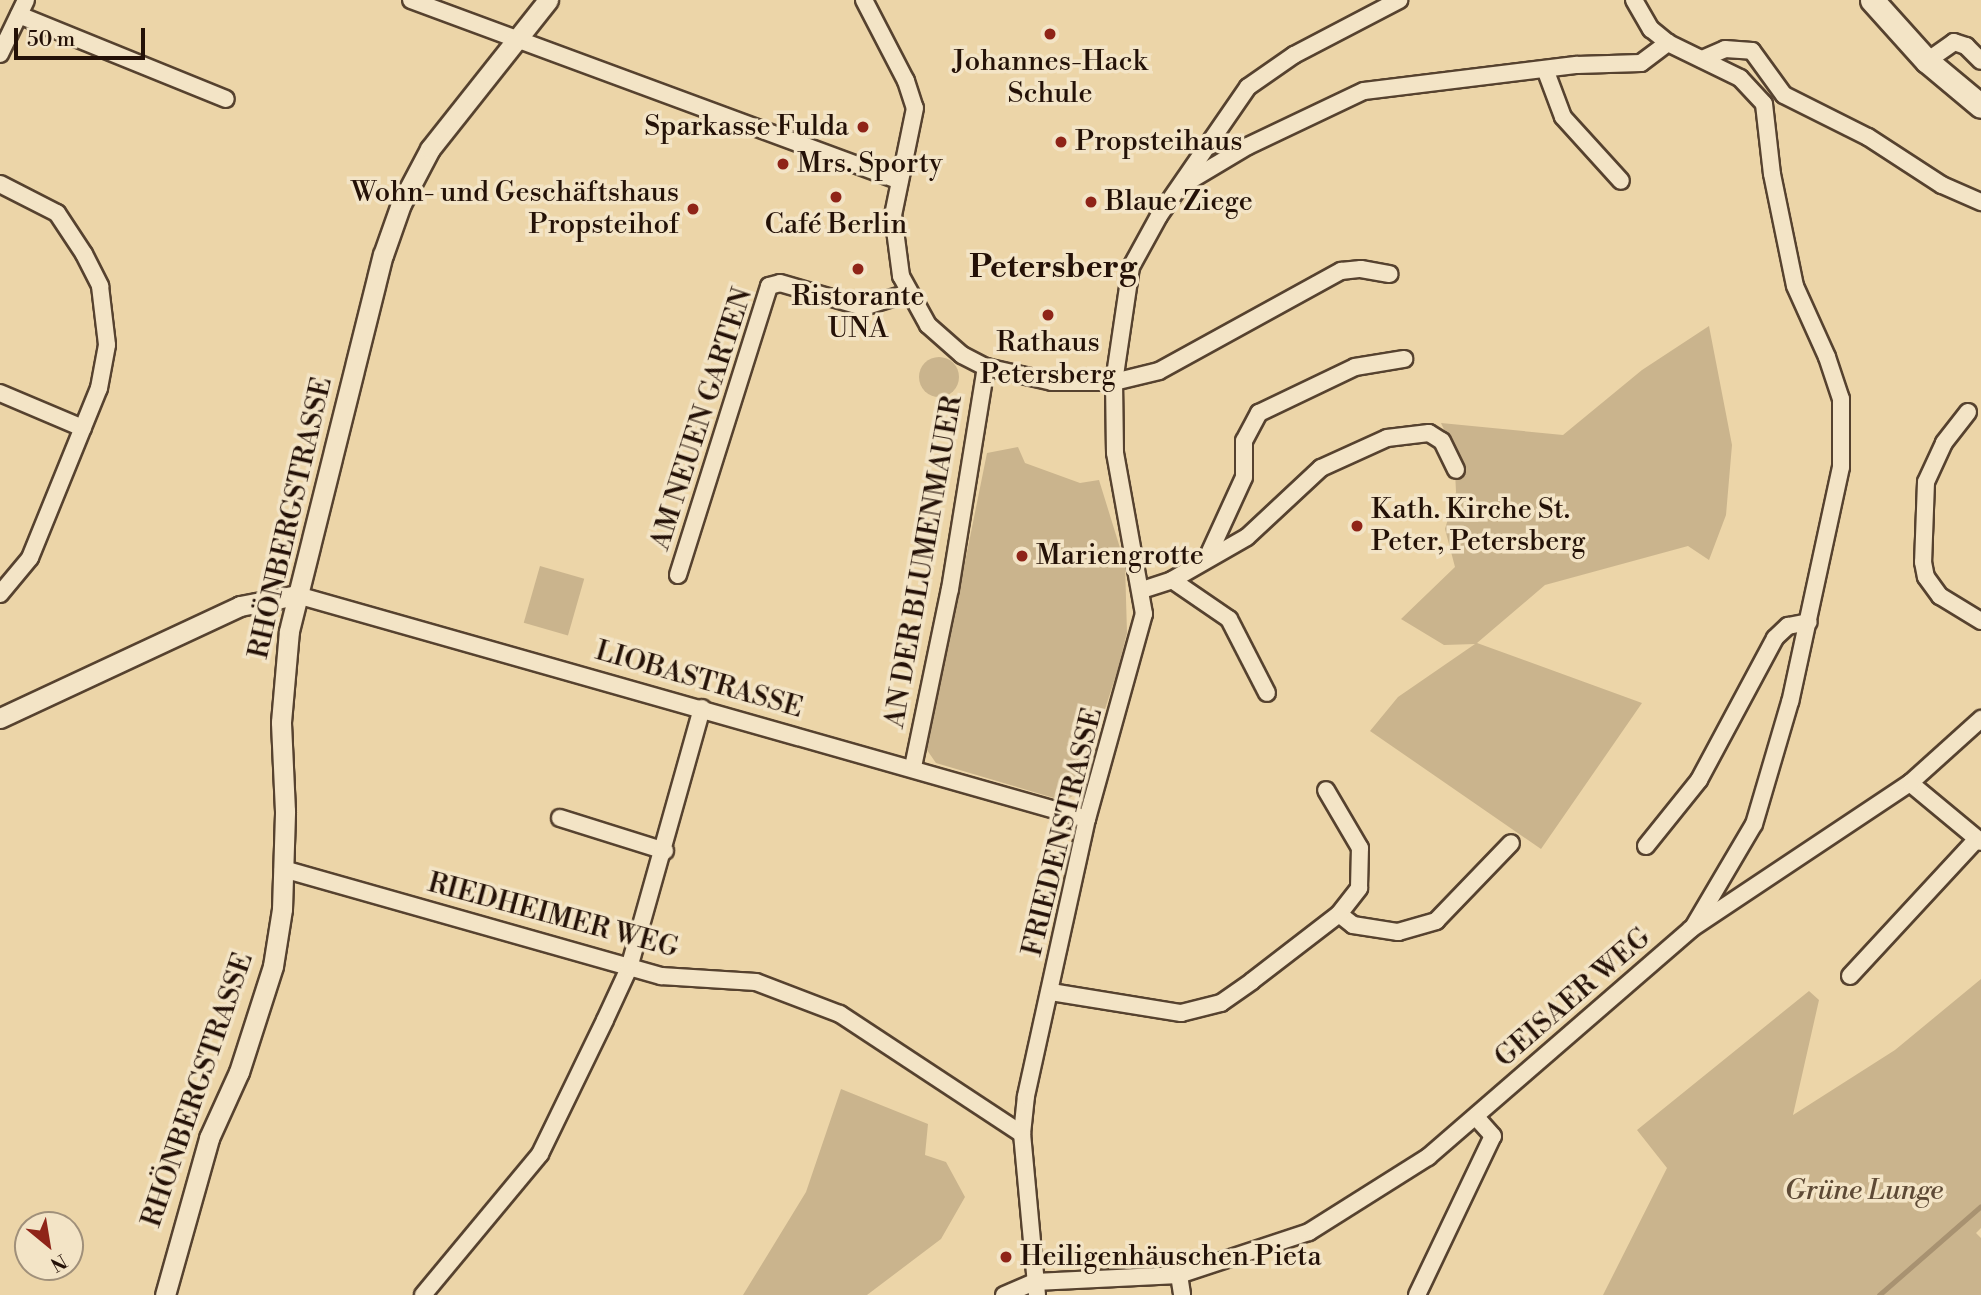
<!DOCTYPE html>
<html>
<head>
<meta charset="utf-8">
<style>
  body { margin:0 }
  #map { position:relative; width:1981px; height:1295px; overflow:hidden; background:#ecd5a8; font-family:"Libre Bodoni",serif }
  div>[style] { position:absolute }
  .green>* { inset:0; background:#cab48d; transform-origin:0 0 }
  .round { border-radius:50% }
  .stream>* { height:5px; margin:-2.5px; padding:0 2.5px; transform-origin:2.5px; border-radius:2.5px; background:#a89271 }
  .roads { filter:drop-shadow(2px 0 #56422f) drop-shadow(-2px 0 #56422f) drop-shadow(0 2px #56422f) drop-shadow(0 -2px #56422f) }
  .minor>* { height:16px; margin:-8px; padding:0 8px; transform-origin:8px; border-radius:8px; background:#f3e4c6 }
  .tertiary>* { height:19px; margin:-9.5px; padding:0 9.5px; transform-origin:9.5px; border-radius:9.5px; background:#f3e4c6 }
  .secondary>* { height:23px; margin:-11.5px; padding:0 11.5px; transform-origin:11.5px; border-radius:11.5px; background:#f3e4c6 }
  .dots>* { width:19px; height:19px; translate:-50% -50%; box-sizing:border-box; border:4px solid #f3e4c6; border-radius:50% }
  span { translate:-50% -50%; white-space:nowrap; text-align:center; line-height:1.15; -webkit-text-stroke:7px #f3e4c6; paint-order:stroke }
  .poi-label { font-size:28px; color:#241107 }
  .right { translate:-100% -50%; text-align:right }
  .left { translate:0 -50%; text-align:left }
  .street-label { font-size:28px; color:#241107 }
  .park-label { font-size:28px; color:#5e4a36; font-style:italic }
  .quarter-label { font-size:32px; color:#241107; font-weight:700 }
  .north { position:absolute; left:14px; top:1211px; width:70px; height:70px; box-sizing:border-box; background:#f3e4c6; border:2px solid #a0907a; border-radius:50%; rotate:150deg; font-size:19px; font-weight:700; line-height:28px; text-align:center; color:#241107 }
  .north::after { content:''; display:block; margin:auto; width:24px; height:32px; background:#8f2418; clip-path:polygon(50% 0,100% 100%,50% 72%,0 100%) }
  .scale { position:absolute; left:14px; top:28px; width:131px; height:32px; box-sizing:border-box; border:4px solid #241107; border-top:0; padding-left:9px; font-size:21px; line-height:24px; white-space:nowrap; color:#241107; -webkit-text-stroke:5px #f3e4c6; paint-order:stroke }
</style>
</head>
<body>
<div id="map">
  <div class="green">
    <div style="clip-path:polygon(1709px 326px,1732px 445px,1726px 515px,1709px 560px,1688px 546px,1545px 585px,1477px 643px,1642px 703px,1541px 849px,1370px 731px,1398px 697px,1475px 644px,1444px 645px,1401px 619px,1455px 567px,1445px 529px,1456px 492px,1454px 451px,1441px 423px,1563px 435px,1642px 370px)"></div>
    <div class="round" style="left:919px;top:357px;width:40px;height:40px"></div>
    <div style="clip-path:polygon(1018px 447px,1025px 463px,1080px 483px,1099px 480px,1125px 564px,1127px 633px,1117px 672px,1078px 793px,1064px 801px,936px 763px,927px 750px,987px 453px)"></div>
    <div style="left:540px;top:566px;width:46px;height:59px;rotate:16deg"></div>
    <div style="clip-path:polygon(1981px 979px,1981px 1228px,1976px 1233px,1981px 1238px,1981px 1295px,1603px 1295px,1667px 1168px,1637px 1130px,1809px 991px,1819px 1000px,1793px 1115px,1895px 1050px)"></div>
    <div style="clip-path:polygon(841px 1089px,928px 1124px,925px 1155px,946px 1162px,965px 1197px,941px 1239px,867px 1295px,743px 1295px,806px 1192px)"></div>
  </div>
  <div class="stream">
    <div style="left:1879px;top:1295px;width:135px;rotate:-41.1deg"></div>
  </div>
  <div class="roads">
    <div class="minor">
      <div style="left:411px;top:0;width:521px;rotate:20.31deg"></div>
      <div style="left:864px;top:0;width:91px;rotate:62.6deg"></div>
      <div style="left:906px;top:81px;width:28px;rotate:72deg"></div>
      <div style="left:915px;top:108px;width:109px;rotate:101.6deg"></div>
      <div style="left:893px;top:215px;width:62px;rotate:82.5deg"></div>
      <div style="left:901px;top:276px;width:56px;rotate:61.1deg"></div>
      <div style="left:928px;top:325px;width:45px;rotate:41.4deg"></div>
      <div style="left:962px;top:355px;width:27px;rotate:27deg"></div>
      <div style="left:986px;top:367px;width:68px;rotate:12.8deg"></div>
      <div style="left:1052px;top:382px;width:62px"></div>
      <div style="left:1114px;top:382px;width:46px;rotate:-13.7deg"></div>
      <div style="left:1159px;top:371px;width:208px;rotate:-28.8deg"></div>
      <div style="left:1341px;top:271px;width:20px;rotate:-6deg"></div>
      <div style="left:1361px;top:269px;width:29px;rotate:10deg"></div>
      <div style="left:1634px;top:0;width:34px;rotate:60deg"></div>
      <div style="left:1651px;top:29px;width:22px;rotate:39deg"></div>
      <div style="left:1668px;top:43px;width:80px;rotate:25.9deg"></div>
      <div style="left:1740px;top:78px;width:35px;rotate:47deg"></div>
      <div style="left:1764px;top:104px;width:70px;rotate:83.5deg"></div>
      <div style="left:1772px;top:174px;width:114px;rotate:78.4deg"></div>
      <div style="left:1795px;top:286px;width:78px;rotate:65.7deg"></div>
      <div style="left:1827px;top:357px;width:44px;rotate:71.6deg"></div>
      <div style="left:1841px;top:399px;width:68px;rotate:90deg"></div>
      <div style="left:1841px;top:467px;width:240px;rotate:102.2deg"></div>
      <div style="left:1790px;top:702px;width:127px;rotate:106.4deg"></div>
      <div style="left:1754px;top:824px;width:118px;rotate:120.5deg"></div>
      <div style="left:19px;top:15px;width:223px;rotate:22.1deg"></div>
      <div style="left:0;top:54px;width:60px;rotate:-64.3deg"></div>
      <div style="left:1702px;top:59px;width:25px;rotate:-23deg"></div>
      <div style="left:1725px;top:49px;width:27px;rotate:4deg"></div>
      <div style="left:1752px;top:51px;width:54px;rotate:54deg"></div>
      <div style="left:1784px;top:95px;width:94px;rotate:26.6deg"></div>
      <div style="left:1868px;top:137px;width:88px;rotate:33deg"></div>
      <div style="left:1942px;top:185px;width:43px;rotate:23.6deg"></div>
      <div style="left:1927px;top:61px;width:33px;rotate:-35deg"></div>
      <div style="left:1954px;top:42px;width:13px;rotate:18deg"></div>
      <div style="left:1966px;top:46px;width:21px;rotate:45deg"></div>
      <div style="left:1545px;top:69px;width:51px;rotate:69.4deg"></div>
      <div style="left:1563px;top:117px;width:86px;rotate:47.8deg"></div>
      <div style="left:0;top:184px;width:64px;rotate:27deg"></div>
      <div style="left:57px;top:213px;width:49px;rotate:56.6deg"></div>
      <div style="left:84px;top:254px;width:36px;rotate:63deg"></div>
      <div style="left:100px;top:286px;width:59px;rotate:83.2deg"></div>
      <div style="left:107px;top:345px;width:44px;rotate:100.5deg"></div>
      <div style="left:99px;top:388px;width:183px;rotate:112.1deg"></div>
      <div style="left:30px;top:558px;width:47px;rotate:129.8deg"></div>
      <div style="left:1184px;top:184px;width:74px;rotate:-30.7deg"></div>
      <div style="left:1248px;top:146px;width:128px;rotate:-25.4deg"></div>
      <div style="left:1364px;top:91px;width:215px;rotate:-7deg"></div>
      <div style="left:1577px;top:65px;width:64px;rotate:-1.8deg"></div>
      <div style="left:1641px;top:63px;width:34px;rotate:-37deg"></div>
      <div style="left:0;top:393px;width:90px;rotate:22.9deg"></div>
      <div style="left:1968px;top:412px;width:39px;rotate:128deg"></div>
      <div style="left:1944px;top:443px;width:43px;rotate:114.8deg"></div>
      <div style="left:1926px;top:482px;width:80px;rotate:92.1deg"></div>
      <div style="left:1923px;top:562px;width:15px;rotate:79deg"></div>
      <div style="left:1926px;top:577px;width:24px;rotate:54deg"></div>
      <div style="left:1940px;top:596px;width:48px;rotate:31.4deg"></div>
      <div style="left:1207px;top:558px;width:89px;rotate:-65.4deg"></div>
      <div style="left:1244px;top:477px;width:36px;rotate:-90deg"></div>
      <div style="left:1244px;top:441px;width:32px;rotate:-62deg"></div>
      <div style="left:1259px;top:413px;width:106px;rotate:-25.6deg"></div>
      <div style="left:1355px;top:367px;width:50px;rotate:-9.3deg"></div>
      <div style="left:678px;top:575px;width:303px;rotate:-72.5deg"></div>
      <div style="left:769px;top:286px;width:11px;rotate:-15deg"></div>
      <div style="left:780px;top:283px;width:86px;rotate:16.1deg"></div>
      <div style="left:863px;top:307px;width:47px;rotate:-17.3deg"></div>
      <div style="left:1172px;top:580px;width:69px;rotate:34.4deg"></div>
      <div style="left:1229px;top:619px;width:83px;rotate:62.8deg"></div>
      <div style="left:1142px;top:590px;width:32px;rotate:-18deg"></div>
      <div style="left:1172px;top:580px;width:86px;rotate:-29.8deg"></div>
      <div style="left:1247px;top:537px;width:101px;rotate:-43deg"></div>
      <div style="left:1321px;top:468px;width:72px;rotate:-24.4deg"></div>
      <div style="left:1387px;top:438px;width:42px;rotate:-6.8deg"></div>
      <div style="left:1429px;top:433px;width:15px;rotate:32deg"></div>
      <div style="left:1442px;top:441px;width:32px;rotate:64deg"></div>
      <div style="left:297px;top:595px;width:821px;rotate:15.83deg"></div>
      <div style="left:913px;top:767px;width:182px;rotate:-78.3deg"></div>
      <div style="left:950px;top:589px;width:225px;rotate:-80.8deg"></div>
      <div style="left:1910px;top:783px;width:92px;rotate:39.7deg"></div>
      <div style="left:560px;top:818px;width:110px;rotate:17.4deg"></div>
      <div style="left:1646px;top:846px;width:85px;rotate:-51.2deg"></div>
      <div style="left:1699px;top:780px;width:161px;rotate:-61.8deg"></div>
      <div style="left:1775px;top:638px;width:18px;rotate:-43deg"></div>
      <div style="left:1788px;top:626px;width:21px;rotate:-11deg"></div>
      <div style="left:283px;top:869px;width:393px;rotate:15.8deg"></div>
      <div style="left:661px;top:976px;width:95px;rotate:3.6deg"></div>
      <div style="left:756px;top:982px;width:90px;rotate:20.9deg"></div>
      <div style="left:840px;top:1014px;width:218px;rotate:33.4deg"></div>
      <div style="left:1339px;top:914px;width:18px;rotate:38deg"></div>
      <div style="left:1353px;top:925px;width:46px;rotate:8.8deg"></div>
      <div style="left:1398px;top:932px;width:40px;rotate:-16deg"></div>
      <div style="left:1436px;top:921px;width:108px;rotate:-46.1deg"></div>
      <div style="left:1850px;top:976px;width:184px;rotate:-47.2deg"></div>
      <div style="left:1051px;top:992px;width:132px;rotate:9.2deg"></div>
      <div style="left:1181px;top:1013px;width:41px;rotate:-14deg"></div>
      <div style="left:1221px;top:1003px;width:38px;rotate:-35deg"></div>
      <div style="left:1252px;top:981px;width:110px;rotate:-37.6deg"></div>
      <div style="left:1339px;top:914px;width:33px;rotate:-52deg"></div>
      <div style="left:1359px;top:888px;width:40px;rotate:-88.6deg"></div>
      <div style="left:1360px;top:848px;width:67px;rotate:-120.4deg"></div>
      <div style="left:1179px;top:1275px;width:20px;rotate:81deg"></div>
      <div style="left:423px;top:1295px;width:183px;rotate:-50.3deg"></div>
      <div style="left:540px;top:1154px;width:149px;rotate:-64.1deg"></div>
      <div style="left:605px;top:1020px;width:57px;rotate:-65.2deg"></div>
      <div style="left:629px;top:968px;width:270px;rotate:-74.3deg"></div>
      <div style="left:1004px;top:1295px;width:34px;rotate:-23deg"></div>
      <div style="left:1035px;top:1282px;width:144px;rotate:-2.8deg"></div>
      <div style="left:1179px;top:1275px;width:137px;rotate:-18.3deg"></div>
      <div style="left:1309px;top:1232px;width:141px;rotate:-32.2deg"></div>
      <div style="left:1428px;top:1157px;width:348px;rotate:-40.9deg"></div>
      <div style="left:1691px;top:929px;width:263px;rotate:-33.7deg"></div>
      <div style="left:1910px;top:783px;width:96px;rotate:-42deg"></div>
      <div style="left:1037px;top:1295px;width:162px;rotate:-95.3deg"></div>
      <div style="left:1022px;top:1134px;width:38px;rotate:-84deg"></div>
      <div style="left:1026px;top:1096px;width:284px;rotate:-77.6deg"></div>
      <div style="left:1087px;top:819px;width:213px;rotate:-74.5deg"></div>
      <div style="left:1144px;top:614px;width:164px;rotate:-100.2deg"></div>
      <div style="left:1115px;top:453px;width:71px;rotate:-90.8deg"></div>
      <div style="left:1114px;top:382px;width:116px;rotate:-81.6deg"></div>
      <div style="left:1131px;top:267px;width:58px;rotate:-61.2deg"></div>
      <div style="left:1159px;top:216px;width:157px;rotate:-55.4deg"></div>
      <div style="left:1248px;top:87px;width:56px;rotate:-34.8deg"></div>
      <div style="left:1294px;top:55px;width:119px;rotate:-27.6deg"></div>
      <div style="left:1417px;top:1295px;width:176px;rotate:-64.5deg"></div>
      <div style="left:1493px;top:1136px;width:25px;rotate:-132deg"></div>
    </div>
    <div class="tertiary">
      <div style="left:0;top:718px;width:265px;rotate:-25deg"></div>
      <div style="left:240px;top:606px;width:58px;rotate:-10.9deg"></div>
      <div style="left:165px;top:1295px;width:163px;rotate:-74.3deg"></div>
      <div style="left:209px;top:1138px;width:72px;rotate:-65.6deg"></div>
      <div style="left:239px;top:1072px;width:111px;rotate:-72.2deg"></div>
      <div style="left:273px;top:966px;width:58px;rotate:-81deg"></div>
      <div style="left:282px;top:909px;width:98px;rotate:-88.2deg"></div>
      <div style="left:285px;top:811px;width:89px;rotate:-92.6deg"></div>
      <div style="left:281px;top:722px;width:91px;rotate:-85deg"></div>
      <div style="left:289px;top:631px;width:388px;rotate:-76deg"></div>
      <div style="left:383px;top:255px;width:54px;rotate:-70.6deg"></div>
      <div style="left:401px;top:204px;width:62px;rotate:-62.2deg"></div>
      <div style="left:430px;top:149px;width:190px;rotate:-51.6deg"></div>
    </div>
    <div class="secondary">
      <div style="left:1872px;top:0;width:82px;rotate:48deg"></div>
      <div style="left:1927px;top:61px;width:70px;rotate:39.8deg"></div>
    </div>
  </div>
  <div class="dots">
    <div style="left:1050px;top:34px;background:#8f2418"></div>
    <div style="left:863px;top:127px;background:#8f2418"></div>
    <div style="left:1061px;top:142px;background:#8f2418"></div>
    <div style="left:783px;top:164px;background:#8f2418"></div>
    <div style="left:836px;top:197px;background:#8f2418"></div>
    <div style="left:1091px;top:202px;background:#8f2418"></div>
    <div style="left:693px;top:209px;background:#8f2418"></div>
    <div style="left:858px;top:269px;background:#8f2418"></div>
    <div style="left:1048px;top:315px;background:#8f2418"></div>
    <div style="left:1357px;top:526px;background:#8f2418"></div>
    <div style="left:1022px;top:556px;background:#8f2418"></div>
    <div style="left:1006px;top:1257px;background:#8f2418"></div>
  </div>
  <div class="poi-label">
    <span style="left:1050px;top:78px">Johannes-Hack<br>Schule</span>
    <span class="right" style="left:849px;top:127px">Sparkasse Fulda</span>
    <span class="left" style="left:1075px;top:142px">Propsteihaus</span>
    <span class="left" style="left:797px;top:164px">Mrs. Sporty</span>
    <span class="right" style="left:679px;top:209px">Wohn- und Geschäftshaus<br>Propsteihof</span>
    <span class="left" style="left:1105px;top:202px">Blaue Ziege</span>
    <span style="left:836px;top:225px">Café Berlin</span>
    <span style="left:858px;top:313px">Ristorante<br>UNA</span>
    <span style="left:1048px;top:359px">Rathaus<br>Petersberg</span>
    <span class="left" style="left:1371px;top:526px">Kath. Kirche St.<br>Peter, Petersberg</span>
    <span class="left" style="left:1036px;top:556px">Mariengrotte</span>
    <span class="left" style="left:1020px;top:1257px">Heiligenhäuschen Pieta</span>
  </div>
  <div class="street-label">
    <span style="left:702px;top:419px;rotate:-72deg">AM NEUEN GARTEN</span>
    <span style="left:291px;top:518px;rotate:-77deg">RHÖNBERGSTRASSE</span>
    <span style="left:924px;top:562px;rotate:-80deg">AN DER BLUMENMAUER</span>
    <span style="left:699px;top:680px;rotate:16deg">LIOBASTRASSE</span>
    <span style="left:1063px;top:832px;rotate:-76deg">FRIEDENSTRASSE</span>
    <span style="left:553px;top:916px;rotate:15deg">RIEDHEIMER WEG</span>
    <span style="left:1573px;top:998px;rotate:-41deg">GEISAER WEG</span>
    <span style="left:198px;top:1090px;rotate:-71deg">RHÖNBERGSTRASSE</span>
  </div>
  <div class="park-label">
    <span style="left:1864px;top:1191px">Grüne Lunge</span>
  </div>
  <div class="quarter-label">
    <span style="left:1053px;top:267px">Petersberg</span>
  </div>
  <div class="north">N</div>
  <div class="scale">50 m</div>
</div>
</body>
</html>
